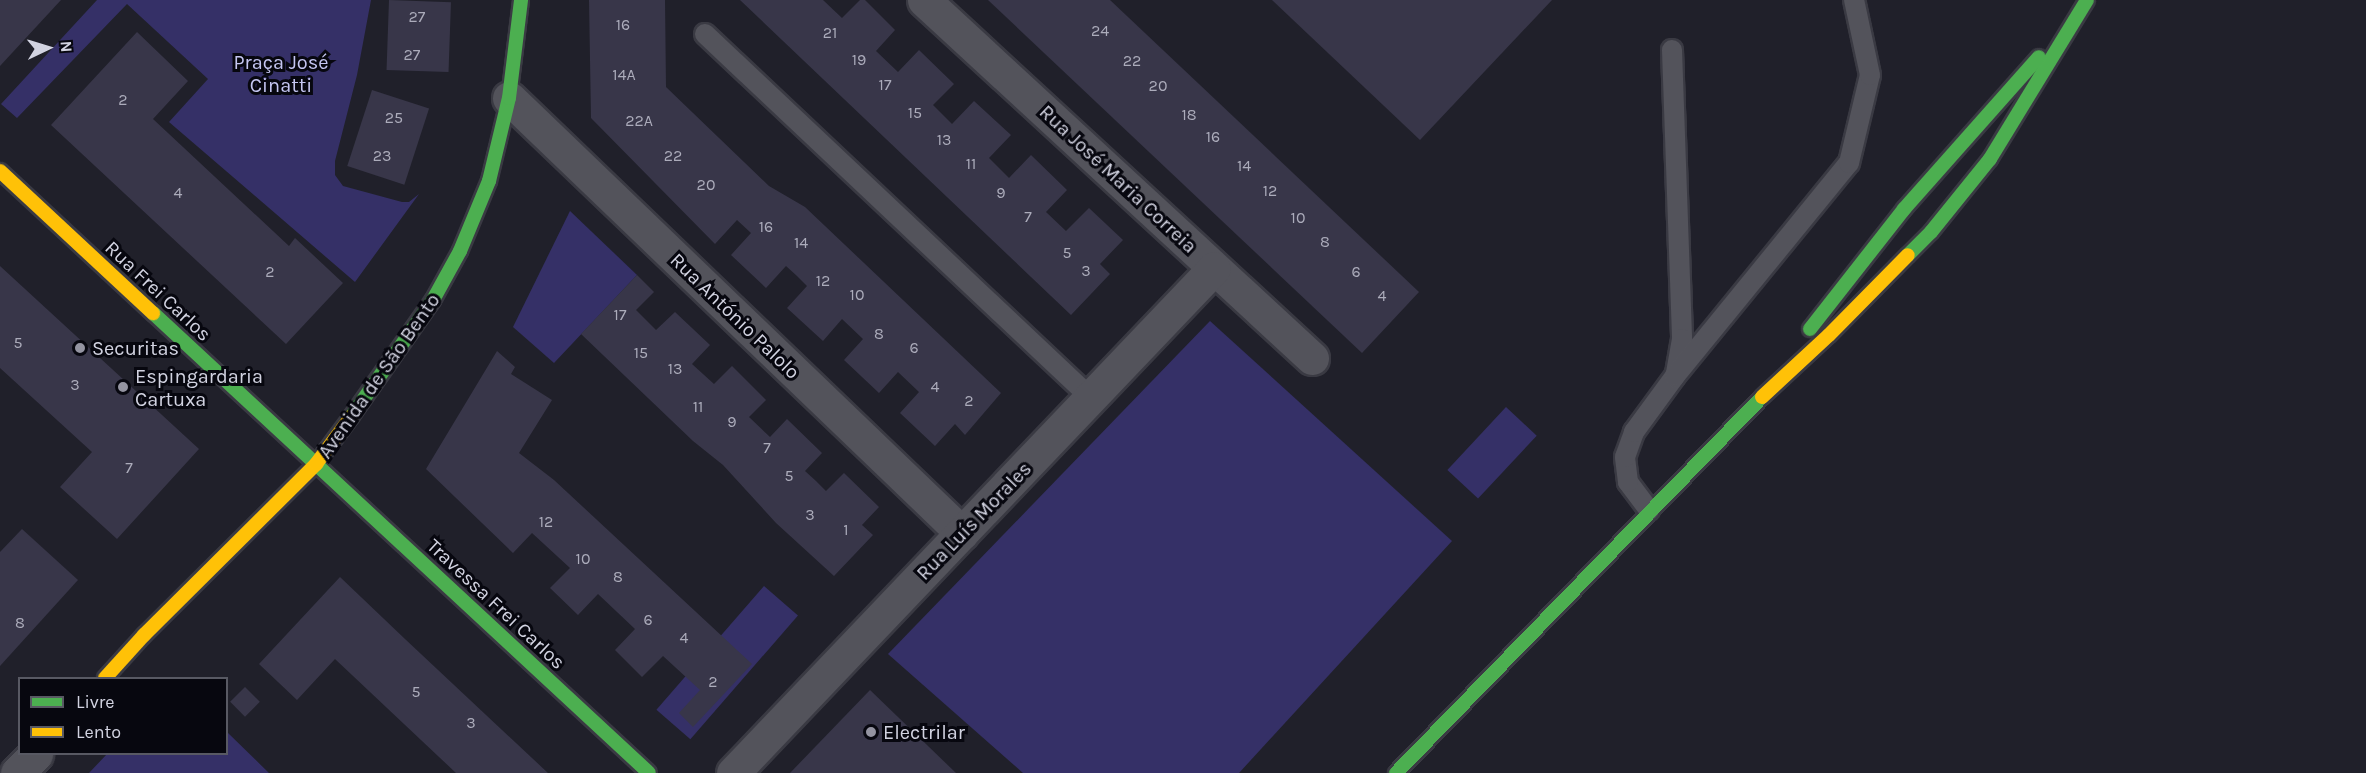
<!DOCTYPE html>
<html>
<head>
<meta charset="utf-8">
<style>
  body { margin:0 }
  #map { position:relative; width:2366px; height:773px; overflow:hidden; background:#20202a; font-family:Karla,sans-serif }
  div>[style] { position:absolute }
  .green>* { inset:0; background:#353067; transform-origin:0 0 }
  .building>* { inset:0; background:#383649; transform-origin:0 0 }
  .roads { filter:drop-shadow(2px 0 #3a3a43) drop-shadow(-2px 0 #3a3a43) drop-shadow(0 2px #3a3a43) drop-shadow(0 -2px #3a3a43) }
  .lane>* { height:20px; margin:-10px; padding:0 10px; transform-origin:10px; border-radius:10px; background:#53535b }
  .street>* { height:33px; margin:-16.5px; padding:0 16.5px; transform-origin:16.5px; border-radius:16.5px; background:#53535b }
  .fast>* { height:14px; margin:-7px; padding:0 7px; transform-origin:7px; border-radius:7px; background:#4caf50 }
  .slow>* { height:14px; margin:-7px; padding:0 7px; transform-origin:7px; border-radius:7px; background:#ffc107 }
  .dots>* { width:16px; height:16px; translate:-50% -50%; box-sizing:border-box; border:3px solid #07070f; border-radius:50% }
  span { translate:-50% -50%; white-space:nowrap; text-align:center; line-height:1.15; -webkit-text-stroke:6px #07070f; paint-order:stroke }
  .number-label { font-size:16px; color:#acacbb }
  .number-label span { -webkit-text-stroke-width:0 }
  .park-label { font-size:20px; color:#c5c6f2 }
  .street-label { font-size:20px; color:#d2d3e1 }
  .poi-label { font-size:20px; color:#d2d3e1 }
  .left { translate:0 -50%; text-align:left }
  .legend { position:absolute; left:18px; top:677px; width:210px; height:78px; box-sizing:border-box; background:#07070f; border:2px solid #585963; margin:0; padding:8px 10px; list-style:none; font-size:18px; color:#d2d3e1 }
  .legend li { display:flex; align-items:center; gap:12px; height:30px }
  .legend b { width:30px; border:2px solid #585963 }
  .north { position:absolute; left:18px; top:18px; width:60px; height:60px; -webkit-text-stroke:4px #07070f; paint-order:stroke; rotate:86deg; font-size:16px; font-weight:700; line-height:24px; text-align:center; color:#d2d3e1 }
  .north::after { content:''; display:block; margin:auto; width:21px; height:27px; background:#d2d3e1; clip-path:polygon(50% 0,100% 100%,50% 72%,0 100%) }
</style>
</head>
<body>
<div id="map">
  <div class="green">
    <div style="clip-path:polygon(97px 0,371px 0,357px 75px,335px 161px,335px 175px,343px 186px,402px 202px,409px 202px,419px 194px,355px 282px,169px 122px,208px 79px,127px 4px,17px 118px,1px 104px)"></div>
    <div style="clip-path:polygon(570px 211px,637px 275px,554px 363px,513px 327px)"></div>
    <div style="clip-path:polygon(1210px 321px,1452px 541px,1239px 773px,1023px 773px,888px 654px)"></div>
    <div style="left:1506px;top:407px;width:42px;height:86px;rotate:43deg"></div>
    <div style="left:764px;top:586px;width:45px;height:164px;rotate:41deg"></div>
    <div style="clip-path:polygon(227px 732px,269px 773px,89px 773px,107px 754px,226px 754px)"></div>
  </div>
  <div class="building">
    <div style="clip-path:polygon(0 0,61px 0,0 66px)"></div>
    <div style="left:389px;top:0;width:62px;height:70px;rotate:2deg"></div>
    <div style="clip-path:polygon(589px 0,665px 0,666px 87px,769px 186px,805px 207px,1001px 393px,965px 435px,955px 424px,935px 446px,900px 413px,919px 392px,898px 372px,879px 393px,844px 360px,863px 339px,842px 319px,823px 341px,787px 308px,807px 286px,797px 276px,786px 266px,766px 288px,731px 255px,751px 233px,737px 220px,715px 244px,591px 118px)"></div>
    <div style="clip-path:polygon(740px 0,823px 0,842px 18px,860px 0,865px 0,895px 30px,876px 51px,898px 72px,919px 50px,954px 84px,933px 105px,952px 124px,974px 101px,1011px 135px,989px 158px,1009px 178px,1031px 155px,1067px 190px,1046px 212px,1066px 231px,1089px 208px,1123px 240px,1100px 264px,1110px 274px,1071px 315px)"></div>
    <div style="clip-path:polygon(988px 0,1110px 0,1419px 292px,1362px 353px)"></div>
    <div style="clip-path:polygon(1272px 0,1552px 0,1420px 140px)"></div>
    <div style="clip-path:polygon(137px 32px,188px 81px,153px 119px,289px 246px,295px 238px,343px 283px,286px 344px,51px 125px)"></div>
    <div style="left:372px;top:90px;width:60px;height:80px;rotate:18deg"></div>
    <div style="clip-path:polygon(0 266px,199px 449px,117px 539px,60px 487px,92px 452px,0 368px)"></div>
    <div style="clip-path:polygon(637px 275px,654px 292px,636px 310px,656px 330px,675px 312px,710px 345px,692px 364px,714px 384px,732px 366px,766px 400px,749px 417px,770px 437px,787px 419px,822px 453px,805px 471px,816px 481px,826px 491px,844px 473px,879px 507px,862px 525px,873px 535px,834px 576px,776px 523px,723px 465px,693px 441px,581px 334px)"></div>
    <div style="clip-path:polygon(497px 351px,515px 367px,511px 374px,552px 400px,519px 453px,554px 480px,752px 664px,693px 727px,679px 713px,700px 690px,663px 656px,642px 677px,615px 650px,635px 629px,598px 594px,578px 615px,550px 588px,570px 568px,532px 533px,513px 553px,426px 469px)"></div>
    <div style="clip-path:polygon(22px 529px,78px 580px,0 666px,0 552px)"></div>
    <div style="clip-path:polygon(340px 577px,405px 639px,548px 773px,456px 773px,335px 659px,297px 700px,259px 664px)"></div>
    <div style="left:245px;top:687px;width:21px;height:21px;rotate:45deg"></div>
    <div style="clip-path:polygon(870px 690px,956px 773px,790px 773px)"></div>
  </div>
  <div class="roads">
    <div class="lane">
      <div style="left:705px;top:34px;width:531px;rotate:43.32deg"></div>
      <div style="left:1672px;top:50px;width:289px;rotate:88deg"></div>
      <div style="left:1682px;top:339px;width:35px;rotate:100deg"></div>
      <div style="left:1649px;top:510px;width:35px;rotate:-127deg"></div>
      <div style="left:1628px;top:482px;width:25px;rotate:-97deg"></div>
      <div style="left:1625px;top:457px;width:27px;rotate:-70deg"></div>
      <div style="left:1634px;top:432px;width:69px;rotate:-53.8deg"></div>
      <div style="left:1675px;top:376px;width:275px;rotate:-50.8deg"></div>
      <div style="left:1849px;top:163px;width:90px;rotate:-76.6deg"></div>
      <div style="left:1870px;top:75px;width:77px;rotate:-102deg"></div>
    </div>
    <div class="street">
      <div style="left:924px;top:0;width:528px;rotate:42.7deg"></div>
      <div style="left:509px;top:98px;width:628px;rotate:43.84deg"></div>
      <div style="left:17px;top:773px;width:27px;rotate:-45deg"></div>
      <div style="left:733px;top:773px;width:697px;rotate:-46.39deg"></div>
    </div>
    <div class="fast">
      <div style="left:1908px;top:255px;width:33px;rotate:-45deg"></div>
      <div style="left:1931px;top:232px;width:94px;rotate:-51.1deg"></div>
      <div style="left:1990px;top:159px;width:186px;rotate:-58.6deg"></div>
      <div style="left:153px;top:313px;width:676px;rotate:42.84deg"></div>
      <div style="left:1810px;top:329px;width:152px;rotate:-51.9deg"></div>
      <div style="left:1904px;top:209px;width:203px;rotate:-48.4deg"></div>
      <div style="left:351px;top:417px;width:143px;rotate:-55deg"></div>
      <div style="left:433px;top:300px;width:56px;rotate:-61.1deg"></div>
      <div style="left:460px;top:251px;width:76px;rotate:-67.5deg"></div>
      <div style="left:489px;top:181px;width:85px;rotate:-76.5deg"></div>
      <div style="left:509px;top:98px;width:99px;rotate:-83deg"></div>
      <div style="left:1396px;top:773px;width:525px;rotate:-45.77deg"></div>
    </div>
    <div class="slow">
      <div style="left:0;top:171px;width:209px;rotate:42.9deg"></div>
      <div style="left:1762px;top:397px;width:91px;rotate:-42.8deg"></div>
      <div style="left:1829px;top:335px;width:112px;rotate:-45.4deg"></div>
      <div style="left:105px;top:678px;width:58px;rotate:-47.8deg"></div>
      <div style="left:144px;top:635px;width:243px;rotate:-44.8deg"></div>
      <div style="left:316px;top:464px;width:59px;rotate:-53.3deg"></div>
    </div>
  </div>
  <div class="dots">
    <div style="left:80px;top:348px;background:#9494a1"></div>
    <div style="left:123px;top:387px;background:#9494a1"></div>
    <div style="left:871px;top:732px;background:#9494a1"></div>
  </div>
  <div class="number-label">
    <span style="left:417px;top:17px">27</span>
    <span style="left:623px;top:25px">16</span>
    <span style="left:1100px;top:31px">24</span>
    <span style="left:830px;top:33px">21</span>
    <span style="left:412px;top:55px">27</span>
    <span style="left:859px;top:60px">19</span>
    <span style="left:1132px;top:61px">22</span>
    <span style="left:624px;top:75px">14A</span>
    <span style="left:885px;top:85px">17</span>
    <span style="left:1158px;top:86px">20</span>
    <span style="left:123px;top:100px">2</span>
    <span style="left:915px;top:113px">15</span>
    <span style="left:1189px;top:115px">18</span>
    <span style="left:394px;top:118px">25</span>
    <span style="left:639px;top:121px">22A</span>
    <span style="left:1213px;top:137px">16</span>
    <span style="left:944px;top:140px">13</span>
    <span style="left:382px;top:156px">23</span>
    <span style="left:673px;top:156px">22</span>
    <span style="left:971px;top:164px">11</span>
    <span style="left:1244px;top:166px">14</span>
    <span style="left:706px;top:185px">20</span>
    <span style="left:1270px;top:191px">12</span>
    <span style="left:178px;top:193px">4</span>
    <span style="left:1001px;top:193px">9</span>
    <span style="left:1028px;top:217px">7</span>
    <span style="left:1298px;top:218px">10</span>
    <span style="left:766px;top:227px">16</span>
    <span style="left:1325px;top:242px">8</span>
    <span style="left:801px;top:243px">14</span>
    <span style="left:1067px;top:253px">5</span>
    <span style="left:1086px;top:271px">3</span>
    <span style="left:270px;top:272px">2</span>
    <span style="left:1356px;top:272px">6</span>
    <span style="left:823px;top:281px">12</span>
    <span style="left:857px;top:295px">10</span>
    <span style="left:1382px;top:296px">4</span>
    <span style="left:620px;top:315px">17</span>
    <span style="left:879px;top:334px">8</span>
    <span style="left:18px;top:343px">5</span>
    <span style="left:914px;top:348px">6</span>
    <span style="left:641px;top:353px">15</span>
    <span style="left:675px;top:369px">13</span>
    <span style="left:75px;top:385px">3</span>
    <span style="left:935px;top:387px">4</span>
    <span style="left:969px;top:401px">2</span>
    <span style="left:698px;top:407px">11</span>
    <span style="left:732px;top:422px">9</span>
    <span style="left:767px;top:448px">7</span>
    <span style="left:129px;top:468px">7</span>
    <span style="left:789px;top:476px">5</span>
    <span style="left:810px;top:515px">3</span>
    <span style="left:546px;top:522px">12</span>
    <span style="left:846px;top:530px">1</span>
    <span style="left:583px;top:559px">10</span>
    <span style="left:618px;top:577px">8</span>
    <span style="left:648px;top:620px">6</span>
    <span style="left:20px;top:623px">8</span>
    <span style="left:684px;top:638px">4</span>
    <span style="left:713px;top:682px">2</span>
    <span style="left:416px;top:692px">5</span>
    <span style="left:471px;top:723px">3</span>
  </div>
  <div class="park-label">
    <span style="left:281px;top:74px">Praça José<br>Cinatti</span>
  </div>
  <div class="street-label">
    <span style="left:1118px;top:179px;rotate:43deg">Rua José Maria Correia</span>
    <span style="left:158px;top:291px;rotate:43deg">Rua Frei Carlos</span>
    <span style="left:735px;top:316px;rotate:44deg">Rua António Palolo</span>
    <span style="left:379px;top:376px;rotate:-55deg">Avenida de São Bento</span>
    <span style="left:974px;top:521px;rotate:-46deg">Rua Luís Morales</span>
    <span style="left:496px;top:604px;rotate:43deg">Travessa Frei Carlos</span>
  </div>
  <div class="poi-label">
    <span class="left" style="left:92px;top:348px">Securitas</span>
    <span class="left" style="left:135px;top:388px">Espingardaria<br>Cartuxa</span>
    <span class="left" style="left:883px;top:732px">Electrilar</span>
  </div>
  <ul class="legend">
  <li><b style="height:8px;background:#4caf50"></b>Livre</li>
  <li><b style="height:8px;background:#ffc107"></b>Lento</li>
  </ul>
  <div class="north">N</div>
</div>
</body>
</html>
